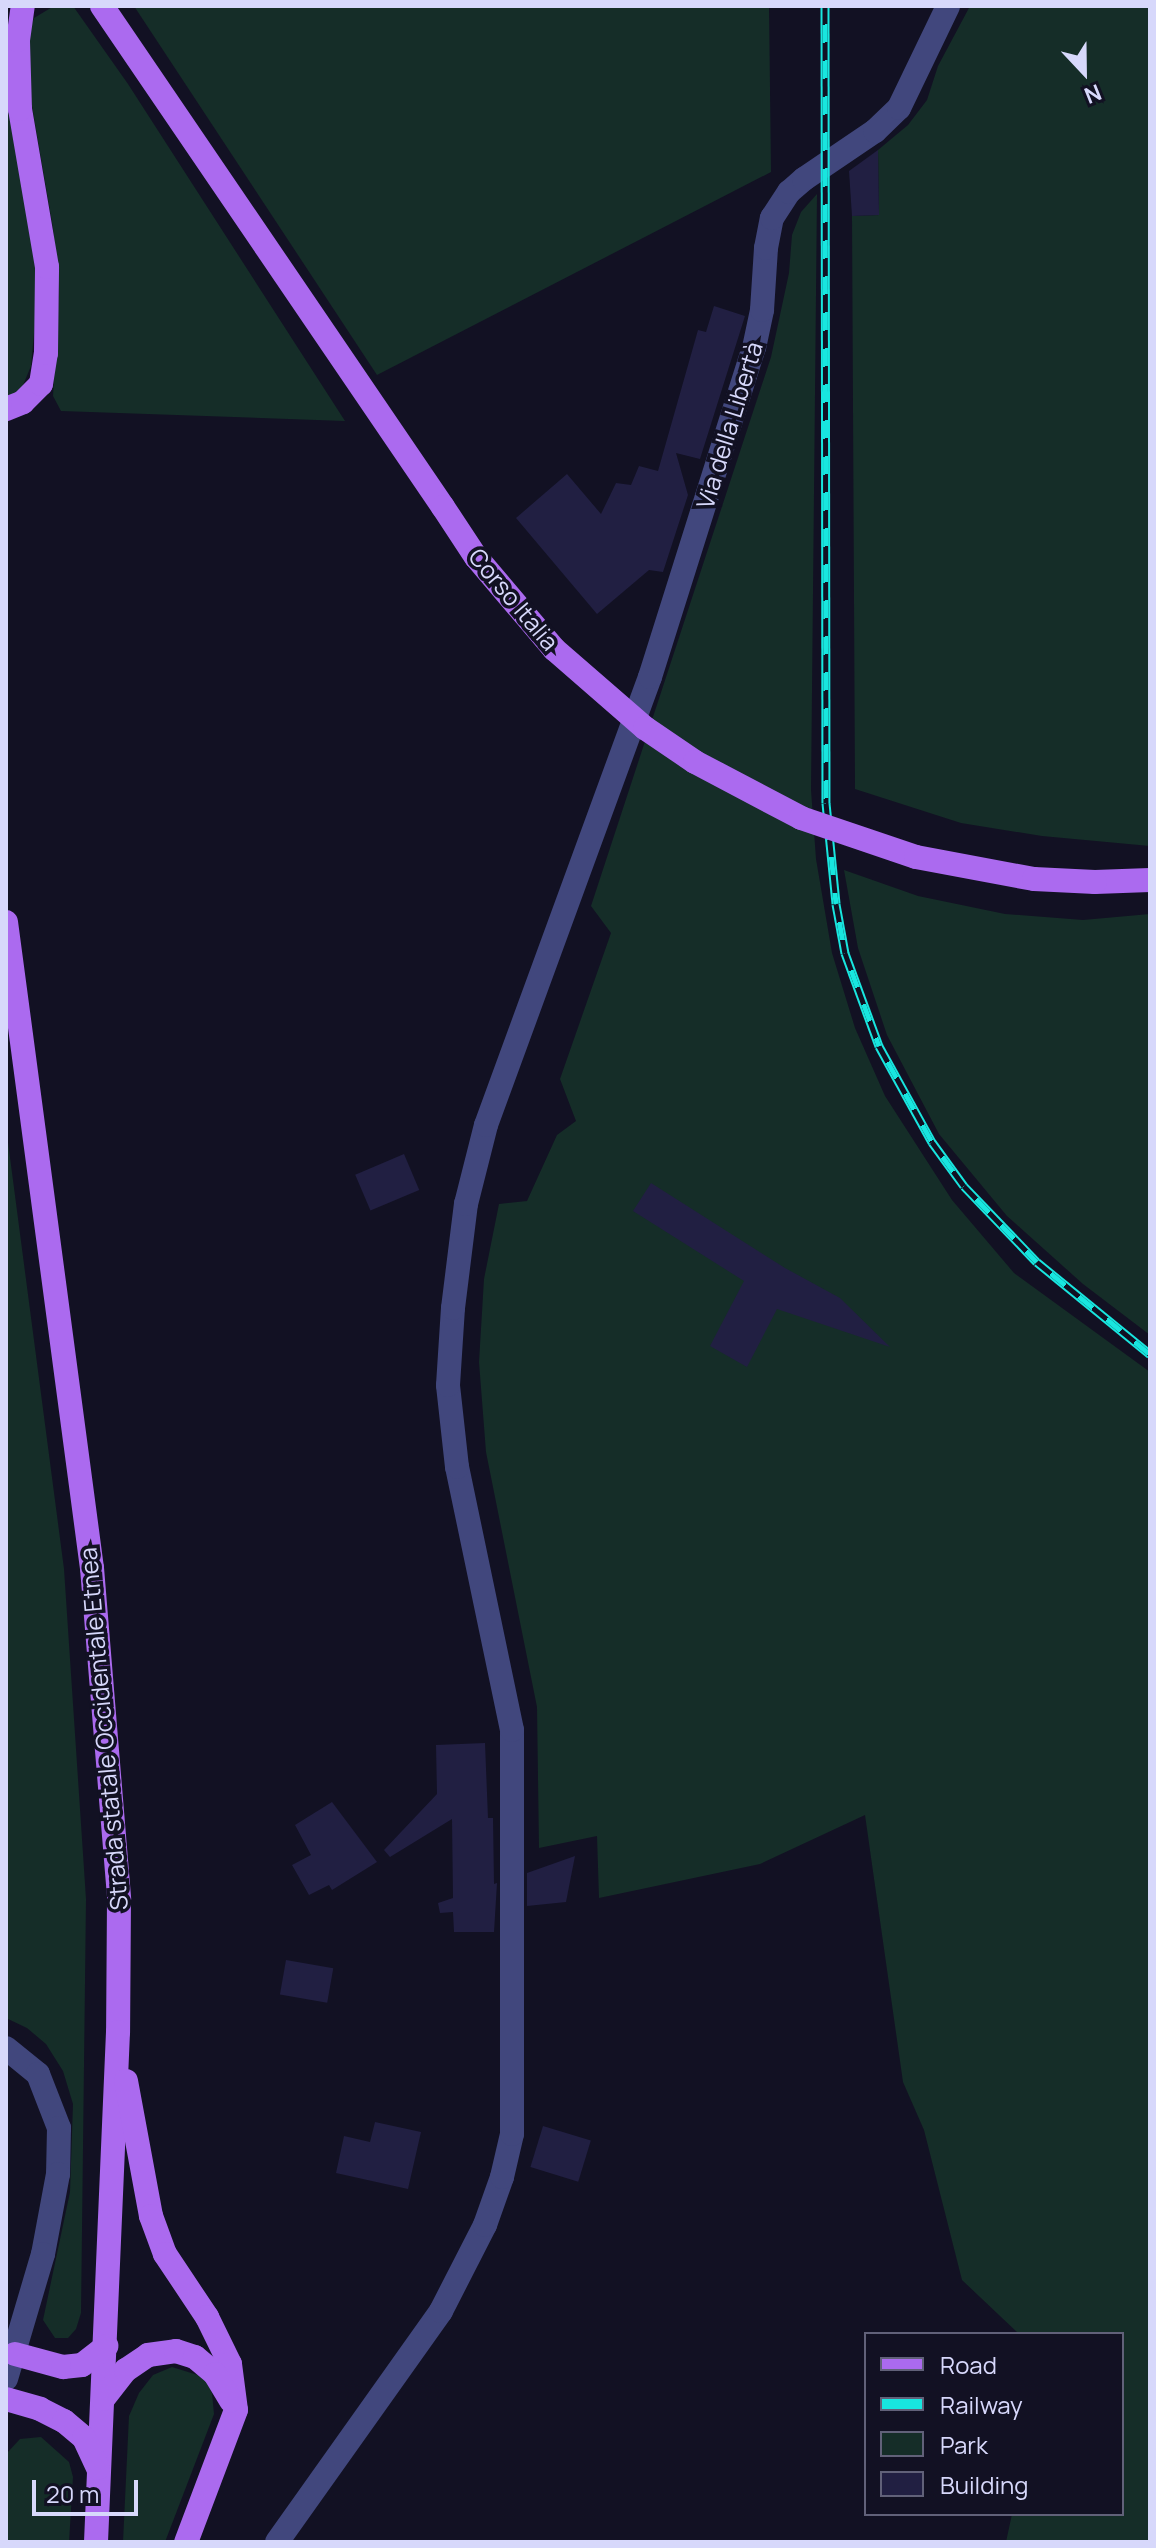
<!DOCTYPE html>
<html>
<head>
<meta charset="utf-8">
<style>
  body { margin:0 }
  #map { position:relative; width:1156px; height:2548px; overflow:hidden; background:#121123; font-family:Manrope,sans-serif }
  div>[style] { position:absolute }
  .green>* { inset:0; background:#152d28 }
  .building>* { inset:0; background:#211f42; transform-origin:0 0 }
  .minor>* { height:24px; margin:-12px; padding:0 12px; transform-origin:12px; border-radius:12px; background:#41477d }
  .major>* { height:24px; margin:-12px; padding:0 12px; transform-origin:12px; border-radius:12px; background:#ab6aef }
  .rail>* { height:9px; margin-top:-4.5px; transform-origin:0; background:repeating-linear-gradient(90deg,#121123 0 18px,#18e6df 0 36px); box-sizing:border-box; border-block:2px solid #18e6df }
  .major-bridge>* { height:24px; margin:-12px; padding:0 12px; transform-origin:12px; border-radius:12px; background:#ab6aef }
  span { translate:-50% -50%; white-space:nowrap; text-align:center; line-height:1.15; -webkit-text-stroke:7px #121123; paint-order:stroke }
  .street-label { font-size:24px; color:#d7d8fb }
  .frame { position:absolute; inset:0; border:8px solid #d7d8fb; pointer-events:none }
  .legend { position:absolute; left:864px; top:2332px; width:260px; height:184px; box-sizing:border-box; background:#121123; border:2px solid #616179; margin:0; padding:10px 14px; list-style:none; font-size:24px; color:#d7d8fb }
  .legend li { display:flex; align-items:center; gap:16px; height:40px }
  .legend b { width:40px; border:2px solid #616179 }
  .north { position:absolute; left:1044px; top:32px; width:80px; height:80px; -webkit-text-stroke:6px #121123; paint-order:stroke; rotate:158deg; font-size:22px; font-weight:700; line-height:32px; text-align:center; color:#d7d8fb }
  .north::after { content:''; display:block; margin:auto; width:28px; height:36px; background:#d7d8fb; clip-path:polygon(50% 0,100% 100%,50% 72%,0 100%) }
  .scale { position:absolute; left:32px; top:2480px; width:106px; height:36px; box-sizing:border-box; border:4px solid #d7d8fb; border-top:0; padding-left:10px; font-size:24px; line-height:28px; white-space:nowrap; color:#d7d8fb; -webkit-text-stroke:6px #121123; paint-order:stroke }
</style>
</head>
<body>
<div id="map">
  <div class="green">
    <div style="clip-path:polygon(54px 6px,73px 6px,128px 84px,345px 421px,61px 411px,53px 396px,59px 291px,53px 228px,27px 77px,27px 38px,34px 18px)"></div>
    <div style="clip-path:polygon(134px 6px,769px 6px,771px 172px,377px 375px)"></div>
    <div style="clip-path:polygon(970px 6px,1150px 6px,1150px 846px,1042px 836px,961px 823px,855px 789px,852px 216px,879px 215px,878px 150px,908px 125px,927px 100px,938px 66px)"></div>
    <div style="clip-path:polygon(6px 9px,38px 290px,31px 366px,21px 390px,6px 398px)"></div>
    <div style="clip-path:polygon(817px 194px,811px 790px,816px 859px,832px 953px,855px 1028px,885px 1096px,952px 1200px,1014px 1273px,1150px 1372px,1150px 2542px,1006px 2542px,1012px 2514px,1122px 2514px,1122px 2334px,1019px 2334px,962px 2280px,924px 2130px,903px 2082px,865px 1815px,760px 1864px,599px 1898px,597px 1836px,539px 1848px,537px 1707px,486px 1452px,479px 1362px,484px 1279px,499px 1204px,527px 1201px,557px 1135px,576px 1121px,560px 1079px,611px 933px,591px 906px,771px 357px,789px 273px,792px 235px,801px 212px)"></div>
    <div style="clip-path:polygon(844px 870px,918px 896px,1005px 914px,1083px 920px,1150px 914px,1150px 1335px,1083px 1284px,1007px 1216px,939px 1134px,887px 1035px,858px 948px)"></div>
    <div style="clip-path:polygon(6px 1127px,64px 1569px,86px 1899px,81px 2313px,76px 2329px,68px 2338px,55px 2338px,43px 2320px,70px 2192px,73px 2104px,63px 2071px,46px 2044px,27px 2028px,6px 2018px)"></div>
    <div style="clip-path:polygon(172px 2367px,204px 2377px,212px 2393px,214px 2414px,165px 2542px,123px 2542px,129px 2416px,139px 2393px,153px 2375px)"></div>
    <div style="clip-path:polygon(41px 2437px,69px 2462px,73px 2477px,69px 2542px,6px 2542px,6px 2454px,20px 2439px)"></div>
  </div>
  <div class="building">
    <div style="clip-path:polygon(878px 150px,879px 215px,852px 216px,849px 171px)"></div>
    <div style="clip-path:polygon(714px 306px,745px 316px,700px 459px,676px 453px,688px 495px,663px 572px,649px 570px,597px 614px,516px 518px,567px 474px,601px 514px,616px 483px,631px 485px,639px 466px,658px 471px,698px 330px,706px 332px)"></div>
    <div style="left:404px;top:1154px;width:39px;height:53px;rotate:67deg"></div>
    <div style="clip-path:polygon(651px 1183px,785px 1268px,840px 1298px,890px 1347px,777px 1309px,747px 1367px,710px 1346px,744px 1281px,633px 1211px)"></div>
    <div style="clip-path:polygon(485px 1743px,488px 1818px,493px 1818px,494px 1884px,497px 1883px,494px 1932px,454px 1932px,453px 1912px,440px 1913px,438px 1903px,453px 1898px,452px 1819px,390px 1857px,384px 1850px,437px 1794px,436px 1745px)"></div>
    <div style="clip-path:polygon(332px 1802px,377px 1862px,332px 1890px,329px 1885px,309px 1895px,292px 1865px,311px 1855px,295px 1825px)"></div>
    <div style="clip-path:polygon(575px 1856px,566px 1902px,527px 1906px,527px 1873px)"></div>
    <div style="left:286px;top:1960px;width:48px;height:35px;rotate:10deg"></div>
    <div style="clip-path:polygon(375px 2122px,421px 2132px,408px 2189px,336px 2173px,344px 2136px,370px 2142px)"></div>
    <div style="left:543px;top:2126px;width:50px;height:43px;rotate:17deg"></div>
  </div>
  <div class="minor">
    <div style="left:6px;top:2048px;width:41px;rotate:39.1deg"></div>
    <div style="left:38px;top:2074px;width:58px;rotate:68.7deg"></div>
    <div style="left:59px;top:2128px;width:46px;rotate:91.2deg"></div>
    <div style="left:58px;top:2174px;width:81px;rotate:100.6deg"></div>
    <div style="left:43px;top:2254px;width:130px;rotate:106.5deg"></div>
    <div style="left:277px;top:2542px;width:283px;rotate:-54.6deg"></div>
    <div style="left:441px;top:2311px;width:97px;rotate:-62.9deg"></div>
    <div style="left:485px;top:2225px;width:51px;rotate:-70.5deg"></div>
    <div style="left:502px;top:2177px;width:44px;rotate:-76.9deg"></div>
    <div style="left:512px;top:2134px;width:404px;rotate:-90deg"></div>
    <div style="left:512px;top:1730px;width:269px;rotate:-101.8deg"></div>
    <div style="left:457px;top:1467px;width:82px;rotate:-96.3deg"></div>
    <div style="left:448px;top:1385px;width:77px;rotate:-86.3deg"></div>
    <div style="left:453px;top:1308px;width:105px;rotate:-82.9deg"></div>
    <div style="left:466px;top:1204px;width:81px;rotate:-75.8deg"></div>
    <div style="left:486px;top:1125px;width:477px;rotate:-69.9deg"></div>
    <div style="left:650px;top:677px;width:345px;rotate:-72.5deg"></div>
    <div style="left:754px;top:348px;width:39px;rotate:-78deg"></div>
    <div style="left:762px;top:310px;width:62px;rotate:-86.3deg"></div>
    <div style="left:766px;top:248px;width:31px;rotate:-79deg"></div>
    <div style="left:772px;top:218px;width:31px;rotate:-57deg"></div>
    <div style="left:789px;top:192px;width:20px;rotate:-41deg"></div>
    <div style="left:804px;top:179px;width:86px;rotate:-34.1deg"></div>
    <div style="left:875px;top:131px;width:33px;rotate:-44deg"></div>
    <div style="left:899px;top:108px;width:113px;rotate:-64.3deg"></div>
  </div>
  <div class="major">
    <div style="left:102px;top:6px;width:606px;rotate:55.76deg"></div>
    <div style="left:6px;top:409px;width:18px;rotate:-22deg"></div>
    <div style="left:23px;top:402px;width:25px;rotate:-45deg"></div>
    <div style="left:41px;top:384px;width:31px;rotate:-81deg"></div>
    <div style="left:46px;top:353px;width:86px;rotate:-89.3deg"></div>
    <div style="left:47px;top:267px;width:160px;rotate:-99.7deg"></div>
    <div style="left:20px;top:109px;width:69px;rotate:-91.7deg"></div>
    <div style="left:18px;top:40px;width:34px;rotate:-82deg"></div>
    <div style="left:1095px;top:882px;width:55px;rotate:-2.1deg"></div>
    <div style="left:6px;top:922px;width:652px;rotate:82.42deg"></div>
    <div style="left:92px;top:1568px;width:332px;rotate:85.3deg"></div>
    <div style="left:119px;top:1899px;width:133px;rotate:90.4deg"></div>
    <div style="left:118px;top:2032px;width:510px;rotate:92.47deg"></div>
    <div style="left:126px;top:2081px;width:137px;rotate:79.5deg"></div>
    <div style="left:151px;top:2216px;width:40px;rotate:69.8deg"></div>
    <div style="left:165px;top:2254px;width:76px;rotate:56.3deg"></div>
    <div style="left:207px;top:2317px;width:52px;rotate:63.9deg"></div>
    <div style="left:230px;top:2364px;width:46px;rotate:82.6deg"></div>
    <div style="left:236px;top:2410px;width:141px;rotate:110.7deg"></div>
    <div style="left:15px;top:2354px;width:50px;rotate:15.2deg"></div>
    <div style="left:63px;top:2367px;width:19px;rotate:-6deg"></div>
    <div style="left:82px;top:2365px;width:31px;rotate:-38deg"></div>
    <div style="left:6px;top:2399px;width:35px;rotate:16deg"></div>
    <div style="left:40px;top:2409px;width:27px;rotate:27deg"></div>
    <div style="left:64px;top:2421px;width:26px;rotate:40deg"></div>
    <div style="left:84px;top:2438px;width:33px;rotate:65deg"></div>
    <div style="left:103px;top:2399px;width:37px;rotate:-52deg"></div>
    <div style="left:126px;top:2370px;width:27px;rotate:-34deg"></div>
    <div style="left:148px;top:2355px;width:28px;rotate:-8deg"></div>
    <div style="left:176px;top:2351px;width:20px;rotate:18deg"></div>
    <div style="left:195px;top:2357px;width:26px;rotate:40deg"></div>
    <div style="left:215px;top:2374px;width:31px;rotate:59deg"></div>
  </div>
  <div class="rail">
    <div style="left:825px;top:6px;width:797px;rotate:89.93deg"></div>
    <div style="left:826px;top:803px;width:101px;rotate:84.3deg"></div>
    <div style="left:836px;top:904px;width:50px;rotate:79.6deg"></div>
    <div style="left:845px;top:953px;width:99px;rotate:69.9deg"></div>
    <div style="left:879px;top:1046px;width:110px;rotate:61.1deg"></div>
    <div style="left:932px;top:1142px;width:54px;rotate:54deg"></div>
    <div style="left:964px;top:1186px;width:105px;rotate:46.2deg"></div>
    <div style="left:1037px;top:1262px;width:146px;rotate:39.2deg"></div>
  </div>
  <div class="major-bridge">
    <div style="left:443px;top:507px;width:60px;rotate:56.6deg"></div>
    <div style="left:476px;top:557px;width:121px;rotate:49.7deg"></div>
    <div style="left:554px;top:649px;width:121px;rotate:41deg"></div>
    <div style="left:645px;top:728px;width:60px;rotate:34.2deg"></div>
    <div style="left:695px;top:762px;width:120px;rotate:27.8deg"></div>
    <div style="left:801px;top:818px;width:121px;rotate:18.7deg"></div>
    <div style="left:916px;top:857px;width:120px;rotate:10.6deg"></div>
    <div style="left:1034px;top:879px;width:61px;rotate:2.8deg"></div>
  </div>
  <div class="street-label">
    <span style="left:729px;top:425px;rotate:-73deg">Via della Libertà</span>
    <span style="left:514px;top:599px;rotate:50deg">Corso Italia</span>
    <span style="left:103px;top:1729px;rotate:-95deg">Strada statale Occidentale Etnea</span>
  </div>
  <div class="frame"></div>
  <ul class="legend">
  <li><b style="height:10px;background:#ab6aef"></b>Road</li>
  <li><b style="height:10px;background:#18e6df"></b>Railway</li>
  <li><b style="height:22px;background:#152d28"></b>Park</li>
  <li><b style="height:22px;background:#211f42"></b>Building</li>
  </ul>
  <div class="north">N</div>
  <div class="scale">20 m</div>
</div>
</body>
</html>
